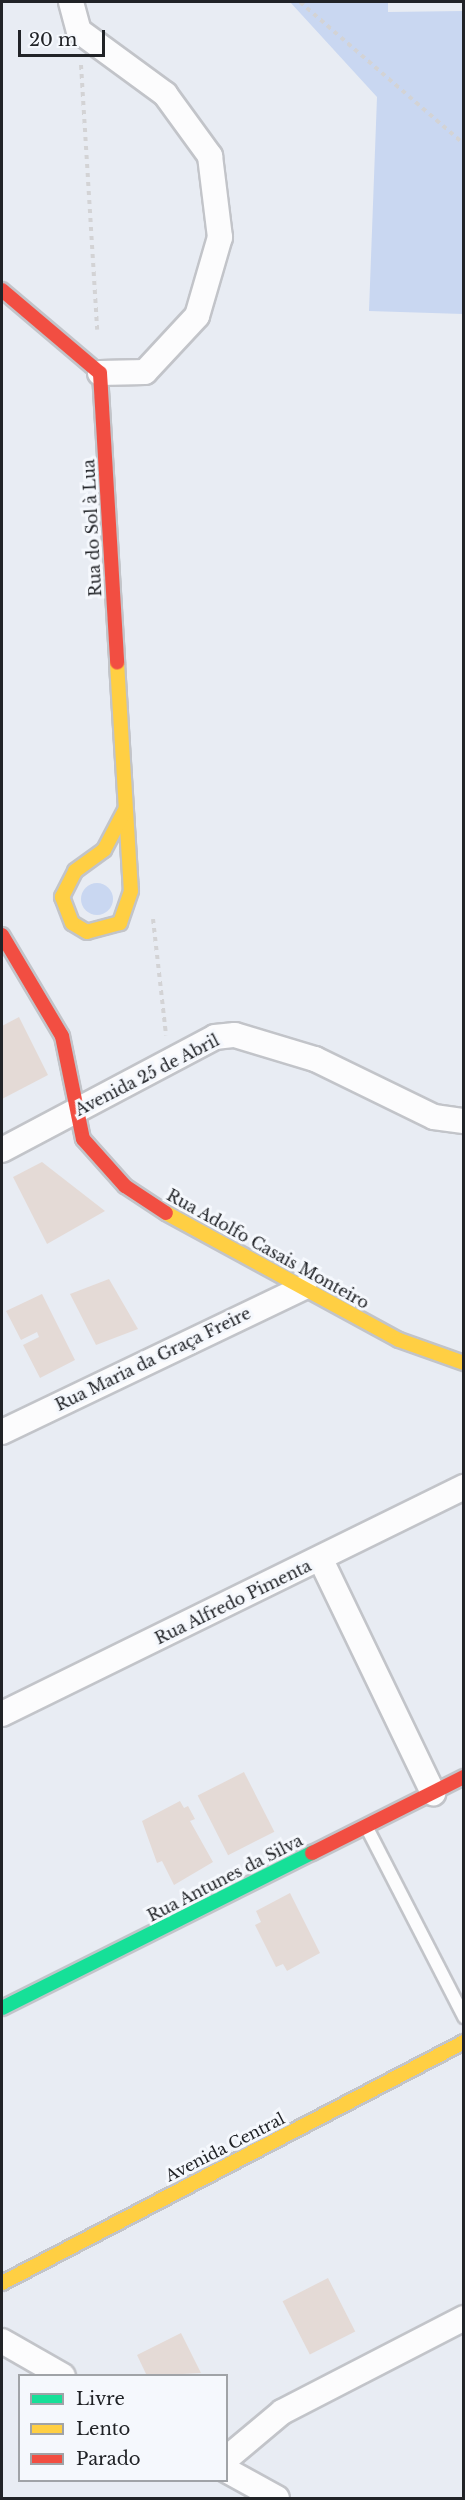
<!DOCTYPE html>
<html>
<head>
<meta charset="utf-8">
<style>
  body { margin:0 }
  #map { position:relative; width:465px; height:2500px; overflow:hidden; background:#e8ecf3; font-family:"Libre Baskerville",serif }
  div>[style] { position:absolute }
  .green>* { inset:0; background:#c9d7f1 }
  .round { border-radius:50% }
  .building>* { inset:0; background:#e4dad6; transform-origin:0 0 }
  .path>* { height:4px; margin-top:-2px; transform-origin:0; background:repeating-linear-gradient(90deg,#d3d3d5 0 4.5px,transparent 0 9px) }
  .roads { filter:drop-shadow(2px 0 #c2c4c9) drop-shadow(-2px 0 #c2c4c9) drop-shadow(0 2px #c2c4c9) drop-shadow(0 -2px #c2c4c9) }
  .lane>* { height:12px; margin:-6px; padding:0 6px; transform-origin:6px; border-radius:6px; background:#fcfcfd }
  .street>* { height:24px; margin:-12px; padding:0 12px; transform-origin:12px; border-radius:12px; background:#fcfcfd }
  .fast>* { height:14px; margin:-7px; padding:0 7px; transform-origin:7px; border-radius:7px; background:#16e098 }
  .slow>* { height:14px; margin:-7px; padding:0 7px; transform-origin:7px; border-radius:7px; background:#ffcf43 }
  .jam>* { height:14px; margin:-7px; padding:0 7px; transform-origin:7px; border-radius:7px; background:#f24e42 }
  span { translate:-50% -50%; white-space:nowrap; text-align:center; line-height:1.15; -webkit-text-stroke:6px #f5f8fd; paint-order:stroke }
  .street-label { font-size:16px; color:#212327 }
  .frame { position:absolute; inset:0; border:3px solid #212327; pointer-events:none }
  .legend { position:absolute; left:18px; top:2374px; width:210px; height:108px; box-sizing:border-box; background:#f5f8fd; border:2px solid #a0a3a7; margin:0; padding:8px 10px; list-style:none; font-size:18px; color:#212327 }
  .legend li { display:flex; align-items:center; gap:12px; height:30px }
  .legend b { width:30px; border:2px solid #a0a3a7 }
  .scale { position:absolute; left:18px; top:30px; width:87px; height:27px; box-sizing:border-box; border:3px solid #212327; border-top:0; padding-left:8px; font-size:18px; line-height:21px; white-space:nowrap; color:#212327; -webkit-text-stroke:4px #f5f8fd; paint-order:stroke }
</style>
</head>
<body>
<div id="map">
  <div class="green">
    <div style="clip-path:polygon(290px 2px,388px 2px,388px 12px,463px 11px,463px 314px,369px 311px,377px 97px)"></div>
    <div class="round" style="left:81px;top:883px;width:32px;height:32px"></div>
  </div>
  <div class="building">
    <div style="clip-path:polygon(19px 1017px,48px 1075px,2px 1099px,2px 1026px)"></div>
    <div style="clip-path:polygon(42px 1162px,105px 1211px,47px 1244px,13px 1177px)"></div>
    <div style="clip-path:polygon(109px 1279px,138px 1329px,96px 1345px,70px 1294px)"></div>
    <div style="clip-path:polygon(42px 1294px,75px 1360px,40px 1378px,23px 1345px,39px 1337px,37px 1332px,21px 1340px,6px 1311px)"></div>
    <div style="left:244px;top:1772px;width:67px;height:52px;rotate:63deg"></div>
    <div style="clip-path:polygon(180px 1801px,184px 1808px,188px 1806px,195px 1819px,190px 1821px,213px 1862px,174px 1885px,162px 1861px,157px 1863px,142px 1821px)"></div>
    <div style="clip-path:polygon(290px 1893px,320px 1953px,287px 1971px,283px 1964px,276px 1967px,255px 1925px,261px 1922px,256px 1911px)"></div>
    <div style="left:328px;top:2278px;width:60px;height:51px;rotate:63deg"></div>
    <div style="clip-path:polygon(181px 2333px,201px 2373px,147px 2376px,137px 2355px)"></div>
  </div>
  <div class="path">
    <div style="left:300px;top:2px;width:217px;rotate:40.9deg"></div>
    <div style="left:81px;top:65px;width:265px;rotate:86.5deg"></div>
    <div style="left:153px;top:919px;width:117px;rotate:83.6deg"></div>
  </div>
  <div class="roads">
    <div class="lane">
      <div style="left:366px;top:1826px;width:215px;rotate:62.8deg"></div>
    </div>
    <div class="street">
      <div style="left:71px;top:2px;width:30px;rotate:75deg"></div>
      <div style="left:79px;top:31px;width:107px;rotate:36.2deg"></div>
      <div style="left:165px;top:94px;width:77px;rotate:54deg"></div>
      <div style="left:210px;top:156px;width:82px;rotate:83deg"></div>
      <div style="left:220px;top:237px;width:82px;rotate:106.2deg"></div>
      <div style="left:197px;top:316px;width:76px;rotate:132.9deg"></div>
      <div style="left:145px;top:372px;width:45px;rotate:178.7deg"></div>
      <div style="left:2px;top:1150px;width:241px;rotate:-27.9deg"></div>
      <div style="left:215px;top:1037px;width:20px;rotate:-6deg"></div>
      <div style="left:235px;top:1035px;width:84px;rotate:16.7deg"></div>
      <div style="left:315px;top:1059px;width:132px;rotate:26deg"></div>
      <div style="left:434px;top:1117px;width:30px;rotate:8deg"></div>
      <div style="left:2px;top:1432px;width:335px;rotate:-25.6deg"></div>
      <div style="left:321px;top:1560px;width:259px;rotate:64.3deg"></div>
      <div style="left:2px;top:1714px;width:515px;rotate:-26.17deg"></div>
      <div style="left:2px;top:2341px;width:70px;rotate:29.8deg"></div>
      <div style="left:226px;top:2459px;width:73px;rotate:-40deg"></div>
      <div style="left:282px;top:2412px;width:205px;rotate:-27.3deg"></div>
      <div style="left:226px;top:2470px;width:58px;rotate:28.8deg"></div>
    </div>
    <div class="fast">
      <div style="left:2px;top:2008px;width:347px;rotate:-26.6deg"></div>
    </div>
    <div class="slow">
      <div style="left:117px;top:663px;width:228px;rotate:86.5deg"></div>
      <div style="left:131px;top:891px;width:34px;rotate:109deg"></div>
      <div style="left:120px;top:923px;width:34px;rotate:165deg"></div>
      <div style="left:87px;top:932px;width:17px;rotate:-149deg"></div>
      <div style="left:72px;top:923px;width:28px;rotate:-111deg"></div>
      <div style="left:62px;top:897px;width:29px;rotate:-63deg"></div>
      <div style="left:75px;top:871px;width:36px;rotate:-36deg"></div>
      <div style="left:104px;top:850px;width:45px;rotate:-62.3deg"></div>
      <div style="left:166px;top:1213px;width:265px;rotate:28.6deg"></div>
      <div style="left:399px;top:1340px;width:69px;rotate:19.5deg"></div>
      <div style="left:2px;top:2283px;width:521px;rotate:-27.55deg"></div>
    </div>
    <div class="jam">
      <div style="left:2px;top:290px;width:128px;rotate:40.3deg"></div>
      <div style="left:100px;top:373px;width:290px;rotate:86.6deg"></div>
      <div style="left:2px;top:935px;width:117px;rotate:59.3deg"></div>
      <div style="left:62px;top:1036px;width:105px;rotate:78.5deg"></div>
      <div style="left:83px;top:1139px;width:63px;rotate:48.2deg"></div>
      <div style="left:125px;top:1186px;width:49px;rotate:33.4deg"></div>
      <div style="left:312px;top:1853px;width:170px;rotate:-26.6deg"></div>
    </div>
  </div>
  <div class="street-label">
    <span style="left:92px;top:528px;rotate:-93deg">Rua do Sol à Lua</span>
    <span style="left:147px;top:1075px;rotate:-27deg">Avenida 25 de Abril</span>
    <span style="left:268px;top:1249px;rotate:29deg">Rua Adolfo Casais Monteiro</span>
    <span style="left:153px;top:1359px;rotate:-26deg">Rua Maria da Graça Freire</span>
    <span style="left:233px;top:1602px;rotate:-26deg">Rua Alfredo Pimenta</span>
    <span style="left:225px;top:1878px;rotate:-27deg">Rua Antunes da Silva</span>
    <span style="left:225px;top:2147px;rotate:-27deg">Avenida Central</span>
  </div>
  <div class="frame"></div>
  <ul class="legend">
  <li><b style="height:8px;background:#16e098"></b>Livre</li>
  <li><b style="height:8px;background:#ffcf43"></b>Lento</li>
  <li><b style="height:8px;background:#f24e42"></b>Parado</li>
  </ul>
  <div class="scale">20 m</div>
</div>
</body>
</html>
